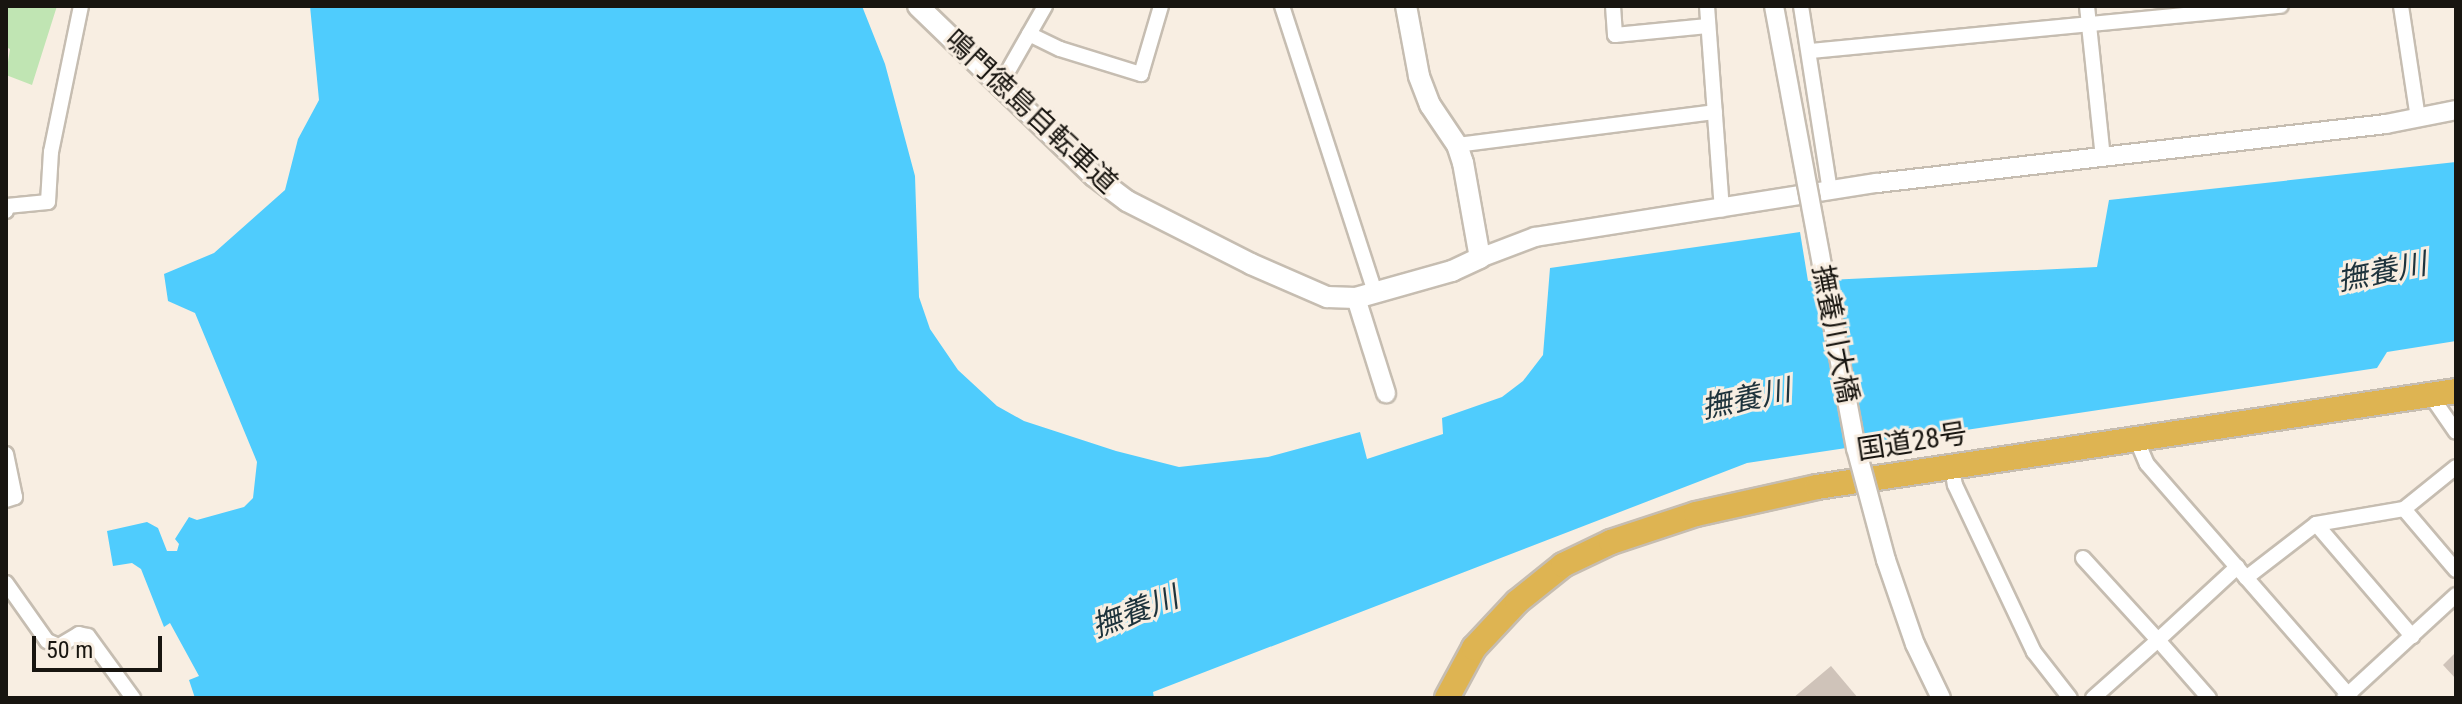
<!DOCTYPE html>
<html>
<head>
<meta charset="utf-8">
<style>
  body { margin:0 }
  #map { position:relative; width:2462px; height:704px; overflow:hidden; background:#f8eee2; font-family:"Roboto Condensed","Noto Sans JP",sans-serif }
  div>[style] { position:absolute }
  .green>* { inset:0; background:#c0e5b3 }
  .water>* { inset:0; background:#4fccfd }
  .building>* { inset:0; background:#cfc3b9 }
  .roads { filter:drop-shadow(2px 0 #c6bdb1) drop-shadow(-2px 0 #c6bdb1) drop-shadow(0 2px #c6bdb1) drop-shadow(0 -2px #c6bdb1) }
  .minor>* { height:14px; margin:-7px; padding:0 7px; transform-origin:7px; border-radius:7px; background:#fff }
  .tertiary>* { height:18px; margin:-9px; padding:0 9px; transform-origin:9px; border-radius:9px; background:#fff }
  .secondary>* { height:20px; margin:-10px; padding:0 10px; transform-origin:10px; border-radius:10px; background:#fff }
  .trunk>* { height:24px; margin:-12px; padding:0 12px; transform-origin:12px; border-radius:12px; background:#deb452 }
  .bridges { filter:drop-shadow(2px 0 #c6bdb1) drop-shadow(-2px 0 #c6bdb1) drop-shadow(0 2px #c6bdb1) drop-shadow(0 -2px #c6bdb1) }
  .tertiary-bridge>* { height:18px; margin:-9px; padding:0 9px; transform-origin:9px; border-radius:9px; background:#fff }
  span { translate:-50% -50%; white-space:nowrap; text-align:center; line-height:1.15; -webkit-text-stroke:6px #f8eee2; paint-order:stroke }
  .street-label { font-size:28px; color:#181510 }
  .water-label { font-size:30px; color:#1e333c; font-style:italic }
  .frame { position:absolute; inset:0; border:8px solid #181510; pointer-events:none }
  .scale { position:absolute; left:32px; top:636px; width:130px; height:36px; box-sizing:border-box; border:4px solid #181510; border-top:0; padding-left:10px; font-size:24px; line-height:28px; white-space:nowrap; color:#181510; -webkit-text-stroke:6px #f8eee2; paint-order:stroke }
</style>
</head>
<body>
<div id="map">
  <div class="green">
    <div style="clip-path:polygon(6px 6px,57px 6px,32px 85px,6px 75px,10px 49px,6px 47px)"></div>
  </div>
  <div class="water">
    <div style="clip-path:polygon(310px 6px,862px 6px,885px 64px,915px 176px,919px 297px,930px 329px,958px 370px,997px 406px,1024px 421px,1116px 451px,1179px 467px,1268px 457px,1360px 432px,1367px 459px,1443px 434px,1442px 418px,1502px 397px,1523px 381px,1543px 355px,1550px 268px,1800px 232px,1808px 281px,2097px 267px,2109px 200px,2456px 162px,2456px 341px,2387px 352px,2377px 368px,1747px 463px,1153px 692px,1154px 698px,195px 698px,189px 680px,199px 676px,170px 623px,164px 627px,141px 569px,132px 563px,113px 566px,107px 531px,147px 522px,158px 528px,167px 551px,177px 551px,179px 544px,175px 539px,189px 517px,197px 520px,244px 507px,253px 498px,257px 462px,195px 313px,168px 301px,164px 274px,214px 253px,285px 190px,298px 139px,319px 100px)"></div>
  </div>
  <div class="building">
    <div style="clip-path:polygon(2456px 652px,2456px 679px,2443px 665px)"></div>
    <div style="clip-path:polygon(1831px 666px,1858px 698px,1793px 698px)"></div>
  </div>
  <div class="roads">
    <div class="minor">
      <div style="left:1282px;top:6px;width:301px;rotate:72deg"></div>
      <div style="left:1613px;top:6px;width:29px;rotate:86deg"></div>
      <div style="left:1615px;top:35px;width:93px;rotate:-5.5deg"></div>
      <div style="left:1707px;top:6px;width:204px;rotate:85.8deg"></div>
      <div style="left:1801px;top:6px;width:187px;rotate:81.1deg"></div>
      <div style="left:2087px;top:6px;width:153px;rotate:84deg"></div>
      <div style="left:2401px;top:6px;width:114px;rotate:81.4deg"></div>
      <div style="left:1029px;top:34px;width:34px;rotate:26deg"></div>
      <div style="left:1060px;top:49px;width:85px;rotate:17.2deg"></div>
      <div style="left:1141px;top:74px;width:71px;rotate:-73.6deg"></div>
      <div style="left:1810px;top:51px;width:473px;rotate:-5.5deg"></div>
      <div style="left:1000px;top:85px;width:91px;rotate:-60.3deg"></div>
      <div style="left:1457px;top:145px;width:260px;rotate:-7.3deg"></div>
      <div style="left:6px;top:211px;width:5px;rotate:-79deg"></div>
      <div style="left:7px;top:206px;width:41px;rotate:-5.6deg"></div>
      <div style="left:48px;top:202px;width:50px;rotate:-86.6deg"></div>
      <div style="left:51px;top:152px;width:149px;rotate:-78.4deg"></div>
      <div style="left:2429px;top:393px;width:47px;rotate:55.3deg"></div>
      <div style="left:2135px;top:436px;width:30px;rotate:67deg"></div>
      <div style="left:2147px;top:464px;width:310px;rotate:48.9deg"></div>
      <div style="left:6px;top:454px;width:44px;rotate:78.2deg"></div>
      <div style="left:15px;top:497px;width:9px;rotate:162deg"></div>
      <div style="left:1952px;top:467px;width:18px;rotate:81deg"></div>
      <div style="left:1955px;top:485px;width:185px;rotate:64.7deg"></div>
      <div style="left:2034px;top:652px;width:58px;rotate:52deg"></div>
      <div style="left:2404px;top:509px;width:80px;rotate:49.6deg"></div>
      <div style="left:2316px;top:524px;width:89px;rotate:-9.7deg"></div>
      <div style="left:2404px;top:509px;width:67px;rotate:-38.9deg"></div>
      <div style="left:2083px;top:558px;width:111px;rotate:47.6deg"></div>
      <div style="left:2158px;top:640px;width:108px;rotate:-42.7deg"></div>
      <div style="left:2246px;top:578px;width:88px;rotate:-37.6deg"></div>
      <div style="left:2316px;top:524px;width:148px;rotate:49.4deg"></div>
      <div style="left:6px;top:583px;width:71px;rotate:54.7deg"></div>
      <div style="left:47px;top:641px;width:13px;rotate:23deg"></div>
      <div style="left:59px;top:646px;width:23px;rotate:-31deg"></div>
      <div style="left:79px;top:634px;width:9px;rotate:13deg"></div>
      <div style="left:88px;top:636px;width:77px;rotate:54deg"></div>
      <div style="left:2093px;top:698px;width:87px;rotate:-41.7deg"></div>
      <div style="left:2158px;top:640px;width:77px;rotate:48.7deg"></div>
      <div style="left:2344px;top:698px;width:152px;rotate:-42.6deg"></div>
    </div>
    <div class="tertiary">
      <div style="left:1480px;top:258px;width:59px;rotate:-20.9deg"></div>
      <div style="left:1535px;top:237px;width:346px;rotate:-9deg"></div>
      <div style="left:1877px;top:183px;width:512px;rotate:-6.61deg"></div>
      <div style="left:2386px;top:124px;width:71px;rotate:-11.3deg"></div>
      <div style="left:1356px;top:298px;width:100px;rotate:72.5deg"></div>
    </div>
    <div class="secondary">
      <div style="left:918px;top:6px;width:245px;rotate:44deg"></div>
      <div style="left:1094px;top:176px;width:41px;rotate:37.1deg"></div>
      <div style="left:1127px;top:201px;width:139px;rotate:26.9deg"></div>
      <div style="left:1251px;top:264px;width:83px;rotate:23.5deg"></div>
      <div style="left:1327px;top:297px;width:29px;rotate:2deg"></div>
      <div style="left:1356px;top:298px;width:100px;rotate:-15.7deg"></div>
      <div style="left:1452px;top:271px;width:31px;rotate:-25deg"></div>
      <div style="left:1480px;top:258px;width:97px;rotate:-100.1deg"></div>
      <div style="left:1463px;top:163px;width:19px;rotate:-108deg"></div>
      <div style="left:1457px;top:145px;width:48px;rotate:-124deg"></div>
      <div style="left:1430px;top:105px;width:31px;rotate:-111deg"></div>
      <div style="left:1419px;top:76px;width:71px;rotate:-100.5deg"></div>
    </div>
    <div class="trunk">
      <div style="left:1447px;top:698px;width:57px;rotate:-61.6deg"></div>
      <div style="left:1474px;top:648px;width:63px;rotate:-46.9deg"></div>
      <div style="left:1517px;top:602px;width:59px;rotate:-38.8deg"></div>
      <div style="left:1563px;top:565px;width:53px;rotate:-25.6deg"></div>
      <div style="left:1611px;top:542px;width:89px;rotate:-18.2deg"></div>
      <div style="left:1696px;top:514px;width:124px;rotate:-12.6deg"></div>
      <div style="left:1817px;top:487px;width:646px;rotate:-8.54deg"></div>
    </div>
  </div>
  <div class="bridges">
    <div class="tertiary-bridge">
      <div style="left:1774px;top:6px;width:450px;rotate:79.5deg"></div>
      <div style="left:1856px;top:448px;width:116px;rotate:75deg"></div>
      <div style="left:1886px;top:560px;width:89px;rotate:71deg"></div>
      <div style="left:1915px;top:644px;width:60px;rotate:64.3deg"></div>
    </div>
  </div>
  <div class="street-label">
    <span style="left:1031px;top:112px;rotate:43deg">鳴門徳島自転車道</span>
    <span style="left:1835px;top:334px;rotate:79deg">撫養川大橋</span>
    <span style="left:1912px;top:442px;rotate:-9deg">国道28号</span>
  </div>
  <div class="water-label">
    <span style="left:2382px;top:272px;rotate:-11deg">撫養川</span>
    <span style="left:1746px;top:399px;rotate:-12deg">撫養川</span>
    <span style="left:1135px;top:612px;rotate:-21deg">撫養川</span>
  </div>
  <div class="frame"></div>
  <div class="scale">50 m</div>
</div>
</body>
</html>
